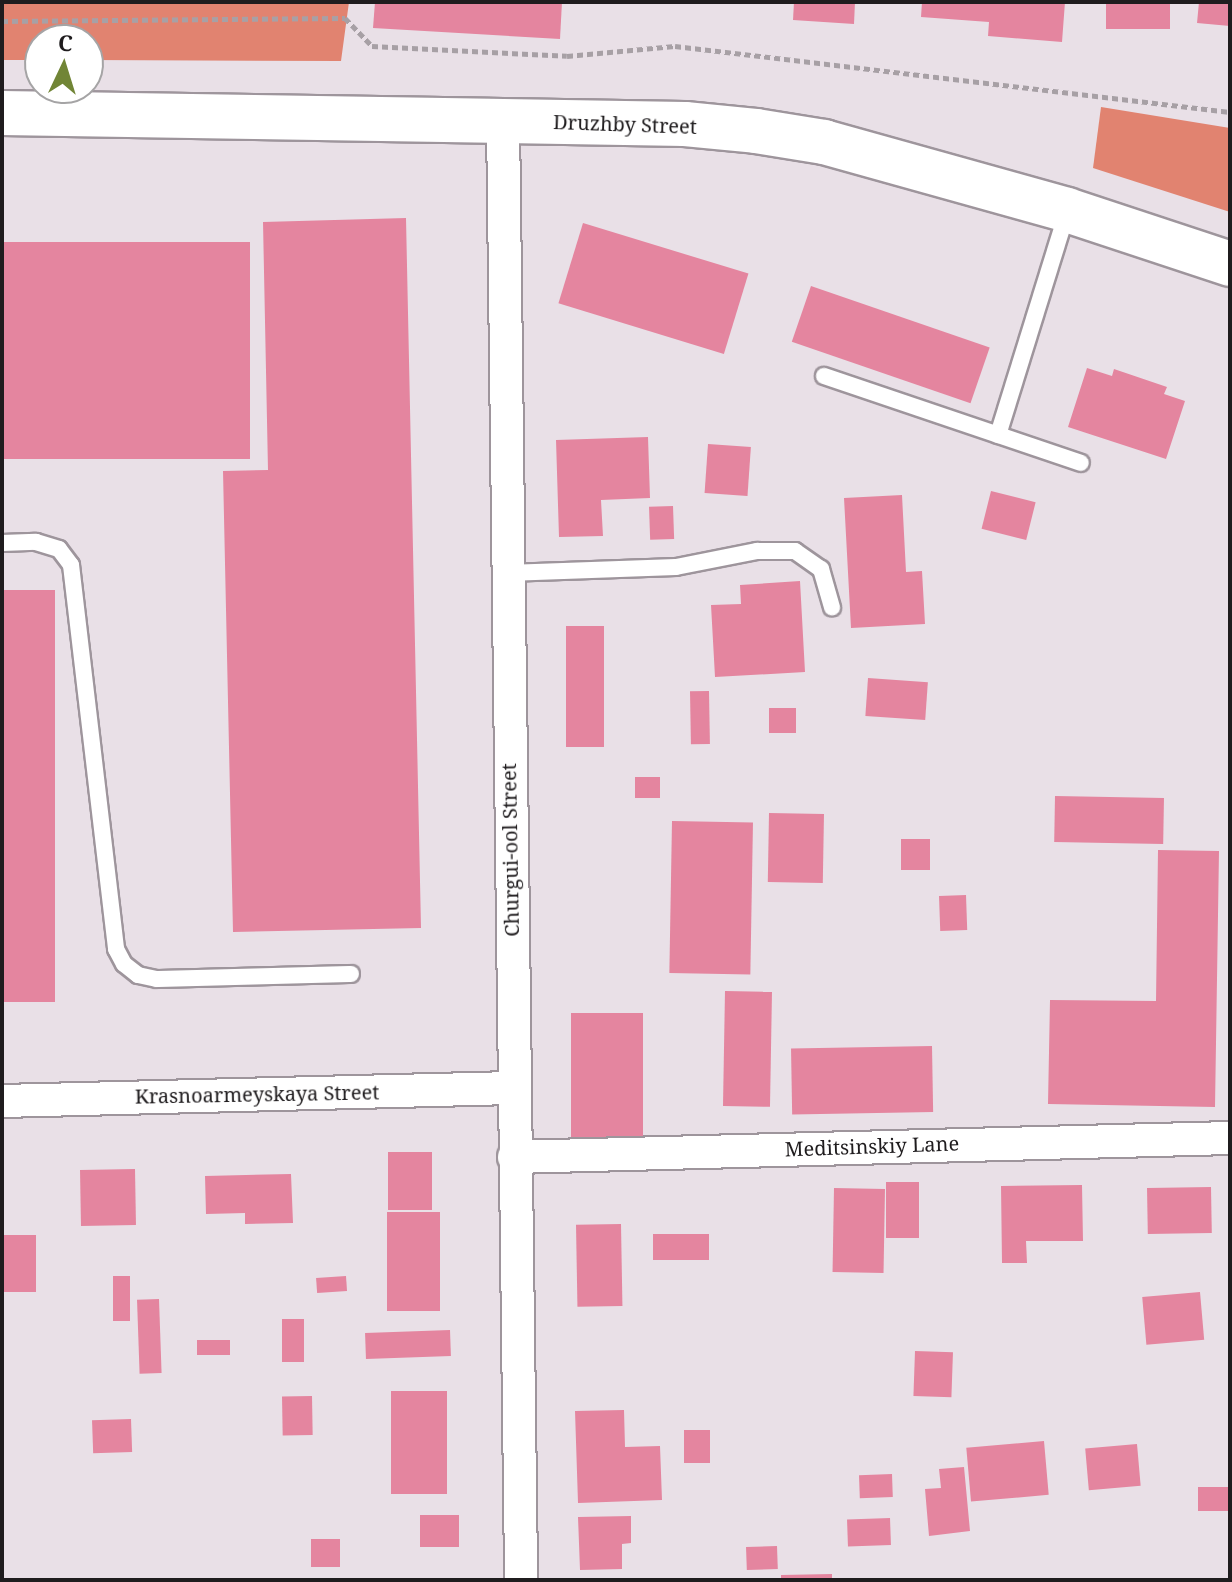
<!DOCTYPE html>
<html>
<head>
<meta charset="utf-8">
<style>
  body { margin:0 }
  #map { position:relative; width:1232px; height:1582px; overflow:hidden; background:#e9e0e7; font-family:"Noto Serif",serif }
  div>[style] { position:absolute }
  .forest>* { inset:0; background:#e18370 }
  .building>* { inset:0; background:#e4859f; transform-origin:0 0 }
  .path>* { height:5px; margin-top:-2.5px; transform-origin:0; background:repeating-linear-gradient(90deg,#a7a0a5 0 6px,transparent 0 10px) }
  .roads { filter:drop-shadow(2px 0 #9e959c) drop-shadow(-2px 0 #9e959c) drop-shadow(0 2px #9e959c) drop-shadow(0 -2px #9e959c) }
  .lane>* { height:16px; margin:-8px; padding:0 8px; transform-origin:8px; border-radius:8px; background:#fff }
  .street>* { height:32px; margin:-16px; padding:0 16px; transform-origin:16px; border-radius:16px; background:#fff }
  .secondary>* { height:44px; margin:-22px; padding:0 22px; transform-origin:22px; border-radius:22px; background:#fff }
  span { translate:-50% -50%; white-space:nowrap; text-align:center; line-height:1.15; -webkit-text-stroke:6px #fff; paint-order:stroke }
  .street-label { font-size:20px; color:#1f1c1e }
  .frame { position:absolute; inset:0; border:4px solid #1f1c1e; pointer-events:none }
  .north { position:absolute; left:24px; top:24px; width:80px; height:80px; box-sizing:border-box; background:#fff; border:2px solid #a5a4a5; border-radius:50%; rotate:4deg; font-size:22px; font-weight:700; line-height:32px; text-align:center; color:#1f1c1e }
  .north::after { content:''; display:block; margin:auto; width:28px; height:36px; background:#718536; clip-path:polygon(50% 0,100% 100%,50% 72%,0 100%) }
</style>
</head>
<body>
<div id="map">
  <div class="forest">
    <div style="clip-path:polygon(2px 2px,349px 2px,341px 61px,88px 60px,88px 40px,40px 40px,40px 60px,2px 60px)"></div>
    <div style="clip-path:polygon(1101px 107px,1230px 128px,1230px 212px,1093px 168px)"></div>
  </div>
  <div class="building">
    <div style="clip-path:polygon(375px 2px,562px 2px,560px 39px,373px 28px)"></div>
    <div style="clip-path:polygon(794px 2px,855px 2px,854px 24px,793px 20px)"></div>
    <div style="clip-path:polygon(922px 2px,1065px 2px,1062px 42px,988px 36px,989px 22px,921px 17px)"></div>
    <div style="left:1106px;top:2px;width:64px;height:27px"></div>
    <div style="clip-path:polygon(1199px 2px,1230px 2px,1230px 26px,1197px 23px)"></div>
    <div style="clip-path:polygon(406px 218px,421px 928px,233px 932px,223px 471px,268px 470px,263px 222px)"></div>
    <div style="left:583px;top:223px;width:173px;height:84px;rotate:17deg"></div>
    <div style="left:2px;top:242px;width:248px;height:217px"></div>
    <div style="left:811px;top:286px;width:189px;height:59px;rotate:19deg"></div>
    <div style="clip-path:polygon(1087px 368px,1112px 376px,1114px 369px,1167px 387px,1164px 394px,1185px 401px,1166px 459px,1068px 427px)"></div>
    <div style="clip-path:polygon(648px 437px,650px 498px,601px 500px,603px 536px,559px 537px,556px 440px)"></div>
    <div style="left:708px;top:444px;width:43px;height:49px;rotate:4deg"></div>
    <div style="left:991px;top:491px;width:46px;height:39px;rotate:14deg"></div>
    <div style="clip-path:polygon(902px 495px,906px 572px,922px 571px,925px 624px,851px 628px,844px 498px)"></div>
    <div style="left:673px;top:506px;width:33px;height:24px;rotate:88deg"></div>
    <div style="clip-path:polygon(800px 581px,805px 672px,715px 677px,711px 605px,741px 604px,740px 585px)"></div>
    <div style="left:2px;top:590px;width:53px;height:412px"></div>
    <div style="left:604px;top:626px;width:121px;height:38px;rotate:90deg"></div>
    <div style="left:868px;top:678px;width:60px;height:38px;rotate:4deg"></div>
    <div style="left:709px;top:691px;width:53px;height:19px;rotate:89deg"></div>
    <div style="left:769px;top:708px;width:27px;height:25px"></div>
    <div style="left:635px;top:777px;width:25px;height:21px"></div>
    <div style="left:1055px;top:796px;width:109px;height:46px;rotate:1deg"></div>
    <div style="left:769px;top:813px;width:55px;height:69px;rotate:1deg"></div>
    <div style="left:672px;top:821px;width:81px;height:152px;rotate:1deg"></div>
    <div style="left:901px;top:839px;width:29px;height:31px"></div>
    <div style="clip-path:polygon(1158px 850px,1219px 851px,1215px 1107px,1048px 1104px,1050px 1000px,1156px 1001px)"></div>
    <div style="left:966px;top:895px;width:35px;height:27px;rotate:88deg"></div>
    <div style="left:725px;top:991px;width:47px;height:115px;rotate:1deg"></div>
    <div style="left:643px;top:1013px;width:129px;height:72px;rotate:90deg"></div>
    <div style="left:932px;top:1046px;width:66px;height:141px;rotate:89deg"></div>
    <div style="left:388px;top:1152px;width:44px;height:58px"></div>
    <div style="left:135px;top:1169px;width:56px;height:55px;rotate:89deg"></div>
    <div style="clip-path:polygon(291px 1174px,293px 1223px,245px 1224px,245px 1213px,206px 1214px,205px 1176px)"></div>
    <div style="left:886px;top:1182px;width:33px;height:56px"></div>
    <div style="clip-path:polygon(1082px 1185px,1083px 1241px,1026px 1241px,1027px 1263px,1002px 1263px,1001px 1186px)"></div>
    <div style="left:1211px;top:1187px;width:46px;height:64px;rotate:89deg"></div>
    <div style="left:834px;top:1188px;width:51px;height:84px;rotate:1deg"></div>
    <div style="left:387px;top:1212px;width:53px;height:99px"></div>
    <div style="left:621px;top:1224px;width:82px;height:45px;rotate:89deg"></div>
    <div style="left:709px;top:1234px;width:26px;height:56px;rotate:90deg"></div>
    <div style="left:36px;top:1235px;width:57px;height:34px;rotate:90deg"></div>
    <div style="left:113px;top:1276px;width:17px;height:45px"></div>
    <div style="left:346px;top:1276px;width:15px;height:30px;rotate:86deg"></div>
    <div style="left:1200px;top:1292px;width:48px;height:58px;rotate:85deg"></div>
    <div style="left:159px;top:1299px;width:74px;height:22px;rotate:88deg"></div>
    <div style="left:282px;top:1319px;width:22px;height:43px"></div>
    <div style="left:450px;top:1330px;width:26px;height:85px;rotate:88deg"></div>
    <div style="left:230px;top:1340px;width:15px;height:33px;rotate:90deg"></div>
    <div style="left:915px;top:1351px;width:38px;height:45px;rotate:2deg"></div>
    <div style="left:391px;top:1391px;width:56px;height:103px"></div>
    <div style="left:312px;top:1396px;width:39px;height:30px;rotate:89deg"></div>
    <div style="clip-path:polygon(624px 1410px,625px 1447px,660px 1446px,662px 1500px,578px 1503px,575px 1411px)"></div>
    <div style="left:131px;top:1419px;width:33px;height:39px;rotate:88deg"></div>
    <div style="left:684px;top:1430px;width:26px;height:33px"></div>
    <div style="left:1044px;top:1441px;width:54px;height:78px;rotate:85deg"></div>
    <div style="left:1137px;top:1444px;width:42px;height:52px;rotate:85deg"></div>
    <div style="clip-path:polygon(964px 1467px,970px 1531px,929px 1536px,925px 1489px,941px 1488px,939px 1469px)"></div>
    <div style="left:892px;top:1474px;width:23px;height:33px;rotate:88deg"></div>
    <div style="left:1230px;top:1487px;width:24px;height:32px;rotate:90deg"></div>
    <div style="left:420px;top:1515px;width:39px;height:32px"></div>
    <div style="clip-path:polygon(631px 1516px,631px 1543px,622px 1544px,622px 1569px,580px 1570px,578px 1517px)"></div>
    <div style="left:890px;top:1518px;width:27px;height:43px;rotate:88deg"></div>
    <div style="left:311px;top:1539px;width:29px;height:28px"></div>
    <div style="left:777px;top:1546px;width:23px;height:31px;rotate:88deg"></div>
    <div style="clip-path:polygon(832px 1574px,832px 1580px,781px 1580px,781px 1575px)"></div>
  </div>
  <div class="path">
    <div style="left:2px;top:21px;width:343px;rotate:-0.5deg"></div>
    <div style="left:345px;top:18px;width:39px;rotate:46deg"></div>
    <div style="left:372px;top:46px;width:195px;rotate:2.9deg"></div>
    <div style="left:567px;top:56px;width:108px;rotate:-5.3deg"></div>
    <div style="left:675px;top:46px;width:559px;rotate:6.78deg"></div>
  </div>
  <div class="roads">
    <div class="lane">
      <div style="left:824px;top:376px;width:271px;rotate:18.7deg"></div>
      <div style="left:998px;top:435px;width:233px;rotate:-72.8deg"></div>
      <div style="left:2px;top:543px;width:34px;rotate:-2deg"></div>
      <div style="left:36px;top:542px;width:24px;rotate:17deg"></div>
      <div style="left:59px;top:549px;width:20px;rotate:53deg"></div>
      <div style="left:71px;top:565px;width:387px;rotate:83.3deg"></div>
      <div style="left:116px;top:949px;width:17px;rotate:62deg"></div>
      <div style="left:124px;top:964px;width:18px;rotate:38deg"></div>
      <div style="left:138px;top:975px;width:19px;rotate:12deg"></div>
      <div style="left:157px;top:979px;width:194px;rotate:-1.5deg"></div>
      <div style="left:507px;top:573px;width:169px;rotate:-2deg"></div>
      <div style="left:676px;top:567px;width:83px;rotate:-11.2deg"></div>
      <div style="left:757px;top:551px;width:38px"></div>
      <div style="left:795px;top:551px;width:32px;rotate:35deg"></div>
      <div style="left:821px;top:569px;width:40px;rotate:74deg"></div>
    </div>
    <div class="street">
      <div style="left:503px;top:120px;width:1460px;rotate:89.29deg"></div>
      <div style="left:2px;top:1101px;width:511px;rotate:-1.46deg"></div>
      <div style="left:514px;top:1157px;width:716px;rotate:-1.52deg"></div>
    </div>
    <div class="secondary">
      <div style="left:2px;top:113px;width:683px;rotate:0.92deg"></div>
      <div style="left:685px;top:124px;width:71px;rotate:5.6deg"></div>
      <div style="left:756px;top:131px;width:69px;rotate:9.2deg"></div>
      <div style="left:824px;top:142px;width:252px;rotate:15.6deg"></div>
      <div style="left:1067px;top:210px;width:172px;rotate:18.3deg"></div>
    </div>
  </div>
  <div class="street-label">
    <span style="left:625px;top:124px;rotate:2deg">Druzhby Street</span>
    <span style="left:510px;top:850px;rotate:-91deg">Churgui-ool Street</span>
    <span style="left:257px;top:1094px;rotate:-1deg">Krasnoarmeyskaya Street</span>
    <span style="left:872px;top:1146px;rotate:-2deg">Meditsinskiy Lane</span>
  </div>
  <div class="frame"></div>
  <div class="north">С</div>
</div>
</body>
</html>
